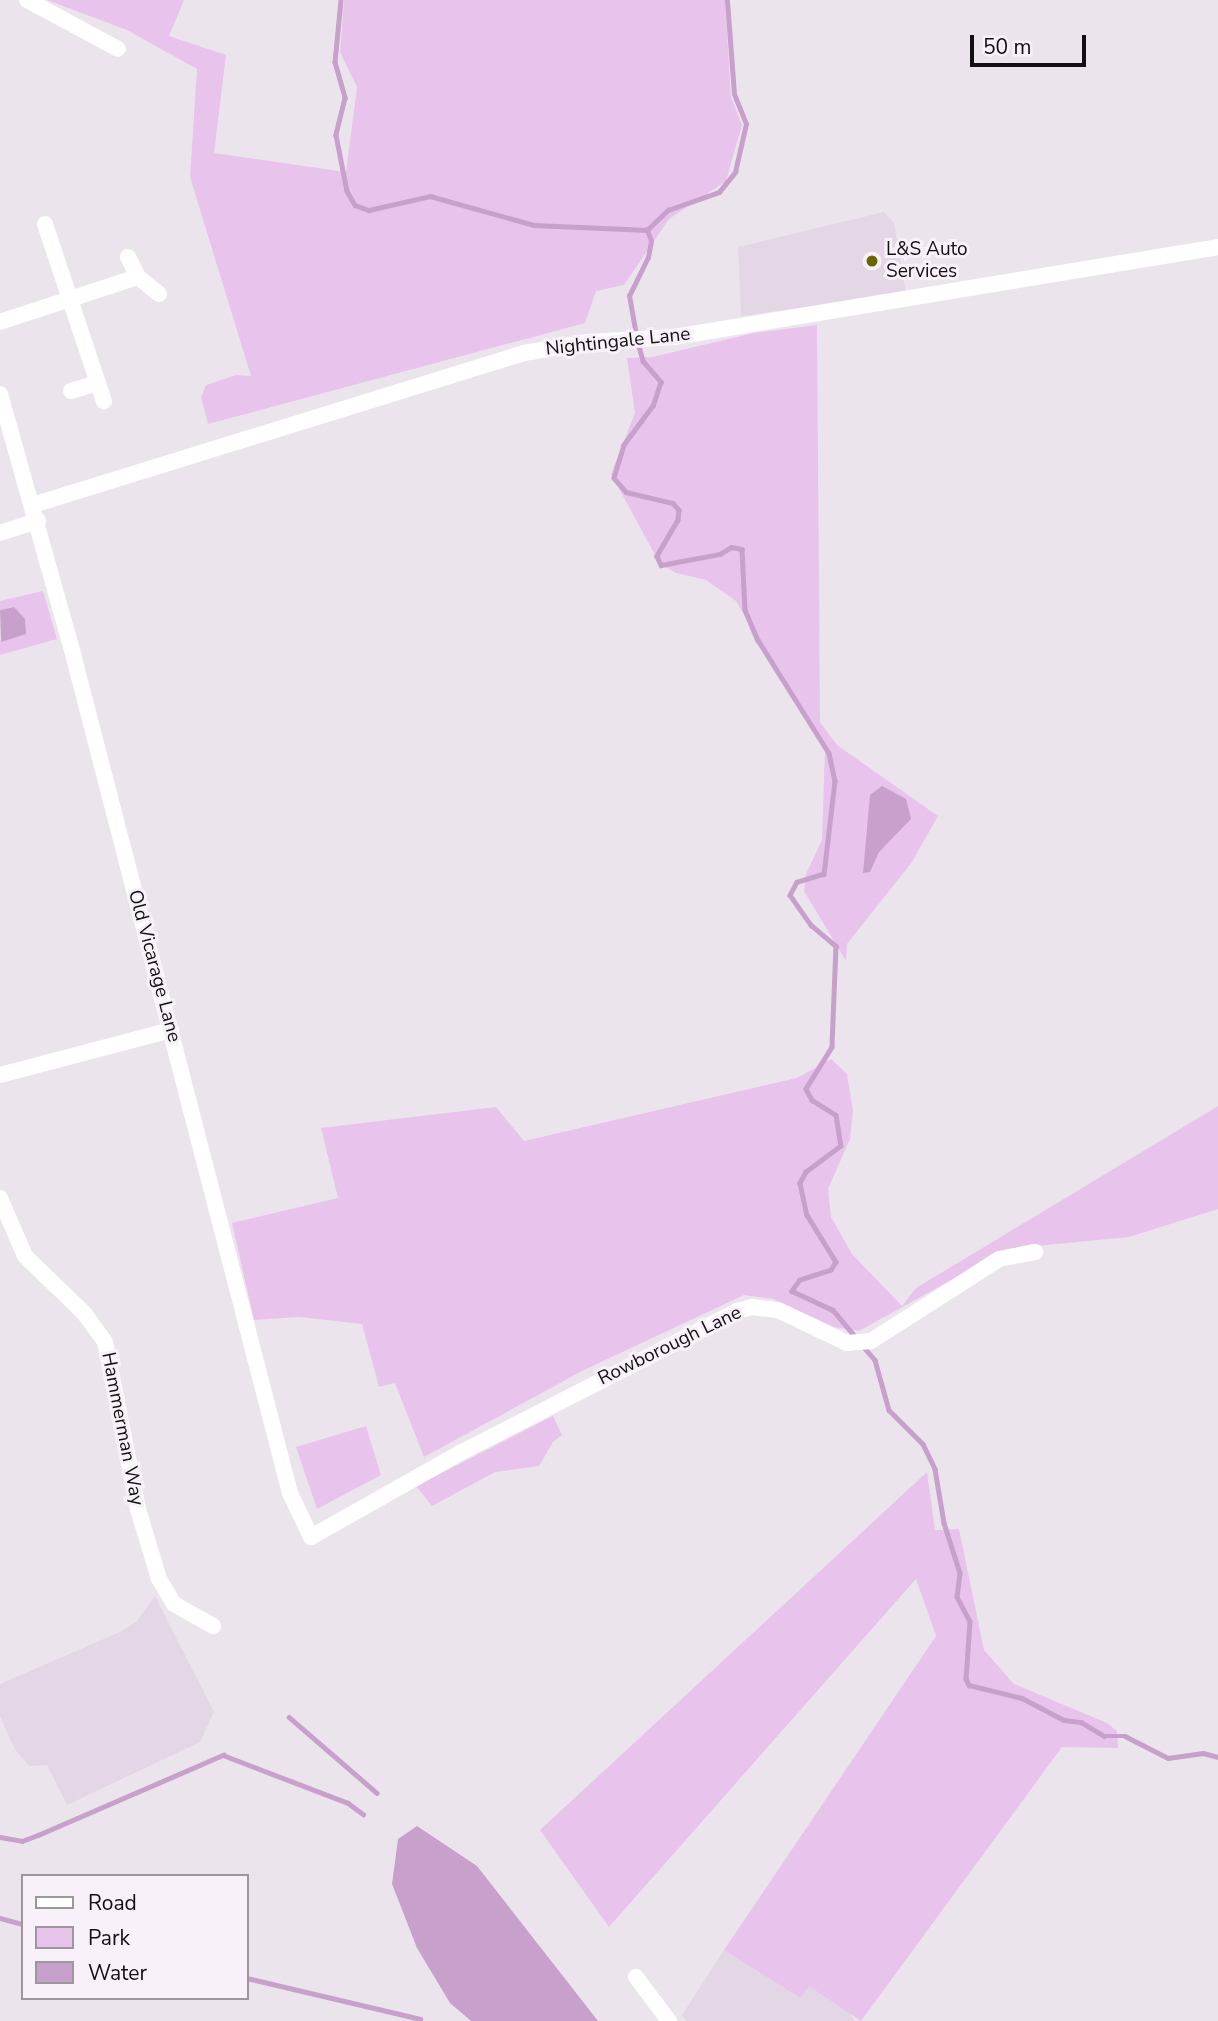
<!DOCTYPE html>
<html>
<head>
<meta charset="utf-8">
<style>
  body { margin:0 }
  #map { position:relative; width:1218px; height:2021px; overflow:hidden; background:#ece4ed; font-family:"Nunito Sans",sans-serif }
  div>[style] { position:absolute }
  .built>* { inset:0; background:#e3d6e5 }
  .green>* { inset:0; background:#e8c4ec }
  .water>* { inset:0; background:#c7a0cc }
  .stream>* { height:4.5px; margin:-2.25px; padding:0 2.25px; transform-origin:2.25px; border-radius:2.25px; background:#c7a0cc }
  .minor>* { height:16px; margin:-8px; padding:0 8px; transform-origin:8px; border-radius:8px; background:#fff }
  .dots>* { width:19px; height:19px; translate:-50% -50%; box-sizing:border-box; border:4px solid #f9f1fa; border-radius:50% }
  span { translate:-50% -50%; white-space:nowrap; text-align:center; line-height:1.15; -webkit-text-stroke:6px #f9f1fa; paint-order:stroke }
  .poi-label { font-size:19px; color:#120f12 }
  .left { translate:0 -50%; text-align:left }
  .street-label { font-size:19px; color:#120f12 }
  .legend { position:absolute; left:21px; top:1874px; width:228px; height:126px; box-sizing:border-box; background:#f9f1fa; border:2px solid #9d979d; margin:0; padding:9px 12px; list-style:none; font-size:21px; color:#120f12 }
  .legend li { display:flex; align-items:center; gap:14px; height:35px }
  .legend b { width:35px; border:2px solid #9d979d }
  .scale { position:absolute; left:970px; top:35px; width:116px; height:32px; box-sizing:border-box; border:4px solid #120f12; border-top:0; padding-left:9px; font-size:21px; line-height:24px; white-space:nowrap; color:#120f12; -webkit-text-stroke:5px #f9f1fa; paint-order:stroke }
</style>
</head>
<body>
<div id="map">
  <div class="built">
    <div style="clip-path:polygon(884px 212px,894px 223px,906px 293px,741px 316px,738px 247px)"></div>
    <div style="clip-path:polygon(155px 1596px,214px 1712px,200px 1742px,67px 1805px,47px 1765px,29px 1766px,14px 1748px,0 1716px,0 1684px,120px 1632px,136px 1622px)"></div>
    <div style="clip-path:polygon(724px 1950px,800px 1998px,808px 1985px,850px 2012px,854px 2021px,686px 2021px,682px 2015px)"></div>
  </div>
  <div class="green">
    <div style="clip-path:polygon(47px 0,184px 0,169px 36px,226px 55px,214px 153px,346px 172px,357px 87px,340px 52px,344px 0,725px 0,731px 97px,742px 125px,726px 181px,669px 219px,624px 285px,596px 291px,585px 323px,208px 424px,201px 397px,206px 385px,236px 375px,251px 376px,190px 177px,197px 69px,127px 30px)"></div>
    <div style="clip-path:polygon(817px 325px,820px 722px,837px 745px,938px 816px,912px 862px,847px 944px,846px 961px,804px 891px,806px 874px,822px 840px,825px 749px,736px 601px,706px 580px,676px 573px,660px 564px,611px 474px,635px 413px,627px 358px,652px 357px,754px 333px)"></div>
    <div style="clip-path:polygon(43px 591px,57px 639px,0 655px,0 641px,14px 607px,0 610px,0 601px)"></div>
    <div style="clip-path:polygon(831px 1059px,847px 1074px,853px 1111px,850px 1139px,828px 1189px,831px 1217px,852px 1254px,902px 1306px,916px 1288px,1218px 1106px,1218px 1209px,1129px 1237px,1007px 1249px,859px 1331px,834px 1327px,773px 1299px,744px 1295px,584px 1370px,424px 1457px,395px 1383px,379px 1387px,362px 1324px,299px 1317px,254px 1320px,232px 1223px,338px 1198px,321px 1128px,496px 1107px,524px 1141px,797px 1078px)"></div>
    <div style="clip-path:polygon(553px 1416px,562px 1435px,553px 1442px,539px 1466px,495px 1472px,432px 1506px,416px 1486px)"></div>
    <div style="clip-path:polygon(366px 1426px,381px 1475px,317px 1509px,296px 1447px)"></div>
    <div style="clip-path:polygon(927px 1472px,935px 1530px,959px 1529px,984px 1650px,1014px 1684px,1107px 1723px,1117px 1731px,1118px 1748px,1062px 1747px,861px 2021px,809px 1986px,800px 1998px,724px 1950px,936px 1636px,916px 1579px,609px 1927px,540px 1830px)"></div>
  </div>
  <div class="water">
    <div style="clip-path:polygon(14px 607px,25px 619px,26px 634px,1px 642px,0 610px)"></div>
    <div style="clip-path:polygon(882px 786px,906px 799px,911px 819px,879px 852px,870px 872px,863px 873px,870px 795px)"></div>
    <div style="clip-path:polygon(417px 1826px,477px 1866px,598px 2021px,471px 2021px,450px 2003px,417px 1948px,392px 1884px,398px 1839px)"></div>
  </div>
  <div class="stream">
    <div style="left:341px;top:0;width:62px;rotate:95.5deg"></div>
    <div style="left:335px;top:62px;width:37px;rotate:74deg"></div>
    <div style="left:345px;top:98px;width:38px;rotate:104deg"></div>
    <div style="left:336px;top:135px;width:57px;rotate:78.9deg"></div>
    <div style="left:347px;top:191px;width:16px;rotate:60deg"></div>
    <div style="left:355px;top:205px;width:15px;rotate:20deg"></div>
    <div style="left:369px;top:210px;width:63px;rotate:-12.9deg"></div>
    <div style="left:430px;top:196px;width:108px;rotate:15.6deg"></div>
    <div style="left:534px;top:225px;width:113px;rotate:2.5deg"></div>
    <div style="left:647px;top:230px;width:29px;rotate:-44deg"></div>
    <div style="left:668px;top:210px;width:54px;rotate:-19.4deg"></div>
    <div style="left:719px;top:192px;width:26px;rotate:-51deg"></div>
    <div style="left:735px;top:172px;width:49px;rotate:-77.1deg"></div>
    <div style="left:746px;top:124px;width:32px;rotate:-112deg"></div>
    <div style="left:734px;top:94px;width:94px;rotate:-94.3deg"></div>
    <div style="left:636px;top:335px;width:40px;rotate:-100deg"></div>
    <div style="left:629px;top:296px;width:43px;rotate:-64deg"></div>
    <div style="left:648px;top:257px;width:16px;rotate:-79deg"></div>
    <div style="left:651px;top:241px;width:12px;rotate:-110deg"></div>
    <div style="left:638px;top:343px;width:19px;rotate:74deg"></div>
    <div style="left:643px;top:361px;width:28px;rotate:49deg"></div>
    <div style="left:661px;top:382px;width:25px;rotate:108deg"></div>
    <div style="left:653px;top:406px;width:49px;rotate:126.6deg"></div>
    <div style="left:624px;top:445px;width:34px;rotate:107deg"></div>
    <div style="left:614px;top:478px;width:18px;rotate:49deg"></div>
    <div style="left:626px;top:492px;width:48px;rotate:13.2deg"></div>
    <div style="left:673px;top:503px;width:9px;rotate:49deg"></div>
    <div style="left:679px;top:510px;width:10px;rotate:96deg"></div>
    <div style="left:678px;top:520px;width:42px;rotate:120.3deg"></div>
    <div style="left:657px;top:556px;width:10px;rotate:66deg"></div>
    <div style="left:661px;top:565px;width:60px;rotate:-10.6deg"></div>
    <div style="left:720px;top:554px;width:13px;rotate:-32deg"></div>
    <div style="left:731px;top:547px;width:11px;rotate:10deg"></div>
    <div style="left:742px;top:549px;width:61px;rotate:87.2deg"></div>
    <div style="left:745px;top:610px;width:33px;rotate:67deg"></div>
    <div style="left:758px;top:640px;width:133px;rotate:57.9deg"></div>
    <div style="left:829px;top:753px;width:29px;rotate:78deg"></div>
    <div style="left:835px;top:781px;width:94px;rotate:96.7deg"></div>
    <div style="left:824px;top:874px;width:28px;rotate:163deg"></div>
    <div style="left:797px;top:882px;width:15px;rotate:118deg"></div>
    <div style="left:790px;top:895px;width:37px;rotate:55deg"></div>
    <div style="left:811px;top:925px;width:33px;rotate:40deg"></div>
    <div style="left:836px;top:946px;width:101px;rotate:92.3deg"></div>
    <div style="left:832px;top:1047px;width:49px;rotate:121.8deg"></div>
    <div style="left:806px;top:1089px;width:13px;rotate:61deg"></div>
    <div style="left:812px;top:1100px;width:28px;rotate:32deg"></div>
    <div style="left:836px;top:1115px;width:31px;rotate:81deg"></div>
    <div style="left:841px;top:1146px;width:44px;rotate:143.4deg"></div>
    <div style="left:806px;top:1172px;width:13px;rotate:119deg"></div>
    <div style="left:800px;top:1183px;width:33px;rotate:78deg"></div>
    <div style="left:807px;top:1215px;width:55px;rotate:58.3deg"></div>
    <div style="left:836px;top:1262px;width:9px;rotate:122deg"></div>
    <div style="left:831px;top:1270px;width:33px;rotate:162deg"></div>
    <div style="left:800px;top:1280px;width:14px;rotate:126deg"></div>
    <div style="left:792px;top:1291px;width:45px;rotate:24.9deg"></div>
    <div style="left:833px;top:1310px;width:38px;rotate:50deg"></div>
    <div style="left:862px;top:1345px;width:20px;rotate:49deg"></div>
    <div style="left:875px;top:1360px;width:52px;rotate:74.4deg"></div>
    <div style="left:889px;top:1410px;width:48px;rotate:45deg"></div>
    <div style="left:923px;top:1444px;width:28px;rotate:64deg"></div>
    <div style="left:935px;top:1469px;width:55px;rotate:80.5deg"></div>
    <div style="left:944px;top:1523px;width:52px;rotate:72.3deg"></div>
    <div style="left:960px;top:1573px;width:24px;rotate:97deg"></div>
    <div style="left:957px;top:1597px;width:27px;rotate:62deg"></div>
    <div style="left:970px;top:1621px;width:58px;rotate:93.9deg"></div>
    <div style="left:966px;top:1679px;width:7px;rotate:63deg"></div>
    <div style="left:969px;top:1685px;width:55px;rotate:13.8deg"></div>
    <div style="left:1022px;top:1698px;width:47px;rotate:27.6deg"></div>
    <div style="left:1064px;top:1720px;width:17px;rotate:7deg"></div>
    <div style="left:1081px;top:1722px;width:27px;rotate:31deg"></div>
    <div style="left:1104px;top:1736px;width:21px"></div>
    <div style="left:1125px;top:1736px;width:48px;rotate:27.1deg"></div>
    <div style="left:1168px;top:1758px;width:35px;rotate:-8deg"></div>
    <div style="left:1203px;top:1753px;width:16px;rotate:15deg"></div>
    <div style="left:289px;top:1717px;width:116px;rotate:40.8deg"></div>
    <div style="left:0;top:1837px;width:22px;rotate:10deg"></div>
    <div style="left:22px;top:1841px;width:17px;rotate:-21deg"></div>
    <div style="left:38px;top:1835px;width:202px;rotate:-23.4deg"></div>
    <div style="left:223px;top:1755px;width:134px;rotate:21deg"></div>
    <div style="left:348px;top:1803px;width:19px;rotate:36deg"></div>
    <div style="left:0;top:1918px;width:24px;rotate:15deg"></div>
    <div style="left:247px;top:1978px;width:178px;rotate:13.3deg"></div>
  </div>
  <div class="minor">
    <div style="left:27px;top:0;width:103px;rotate:28.3deg"></div>
    <div style="left:45px;top:224px;width:187px;rotate:71.6deg"></div>
    <div style="left:128px;top:257px;width:22px;rotate:63deg"></div>
    <div style="left:138px;top:277px;width:27px;rotate:39deg"></div>
    <div style="left:0;top:322px;width:145px;rotate:-18.1deg"></div>
    <div style="left:71px;top:391px;width:28px;rotate:-17deg"></div>
    <div style="left:0;top:394px;width:274px;rotate:74.3deg"></div>
    <div style="left:74px;top:658px;width:862px;rotate:75.5deg"></div>
    <div style="left:290px;top:1493px;width:49px;rotate:64.5deg"></div>
    <div style="left:311px;top:1537px;width:173px;rotate:-29.4deg"></div>
    <div style="left:462px;top:1452px;width:309px;rotate:-27.1deg"></div>
    <div style="left:737px;top:1311px;width:16px;rotate:-15deg"></div>
    <div style="left:752px;top:1307px;width:26px;rotate:7deg"></div>
    <div style="left:778px;top:1310px;width:76px;rotate:25.6deg"></div>
    <div style="left:847px;top:1343px;width:24px;rotate:-5deg"></div>
    <div style="left:871px;top:1341px;width:152px;rotate:-32.6deg"></div>
    <div style="left:999px;top:1259px;width:37px;rotate:-11deg"></div>
    <div style="left:33px;top:505px;width:514px;rotate:-17.2deg"></div>
    <div style="left:524px;top:353px;width:66px;rotate:-9.6deg"></div>
    <div style="left:589px;top:342px;width:85px;rotate:-3.4deg"></div>
    <div style="left:674px;top:337px;width:551px;rotate:-9.39deg"></div>
    <div style="left:0;top:533px;width:40px;rotate:-18deg"></div>
    <div style="left:0;top:1075px;width:177px;rotate:-14.7deg"></div>
    <div style="left:0;top:1198px;width:63px;rotate:66.7deg"></div>
    <div style="left:25px;top:1256px;width:82px;rotate:44deg"></div>
    <div style="left:84px;top:1313px;width:36px;rotate:54deg"></div>
    <div style="left:105px;top:1342px;width:170px;rotate:78.8deg"></div>
    <div style="left:138px;top:1509px;width:73px;rotate:73.3deg"></div>
    <div style="left:159px;top:1579px;width:29px;rotate:59deg"></div>
    <div style="left:174px;top:1604px;width:45px;rotate:29.4deg"></div>
    <div style="left:636px;top:1977px;width:55px;rotate:53.1deg"></div>
  </div>
  <div class="dots">
    <div style="left:872px;top:261px;background:#686600"></div>
  </div>
  <div class="poi-label">
    <span class="left" style="left:886px;top:261px">L&amp;S Auto<br>Services</span>
  </div>
  <div class="street-label">
    <span style="left:618px;top:342px;rotate:-6deg">Nightingale Lane</span>
    <span style="left:154px;top:966px;rotate:75deg">Old Vicarage Lane</span>
    <span style="left:670px;top:1346px;rotate:-26deg">Rowborough Lane</span>
    <span style="left:122px;top:1429px;rotate:79deg">Hammerman Way</span>
  </div>
  <ul class="legend">
  <li><b style="height:9px;background:#fff"></b>Road</li>
  <li><b style="height:19px;background:#e8c4ec"></b>Park</li>
  <li><b style="height:19px;background:#c7a0cc"></b>Water</li>
  </ul>
  <div class="scale">50 m</div>
</div>
</body>
</html>
